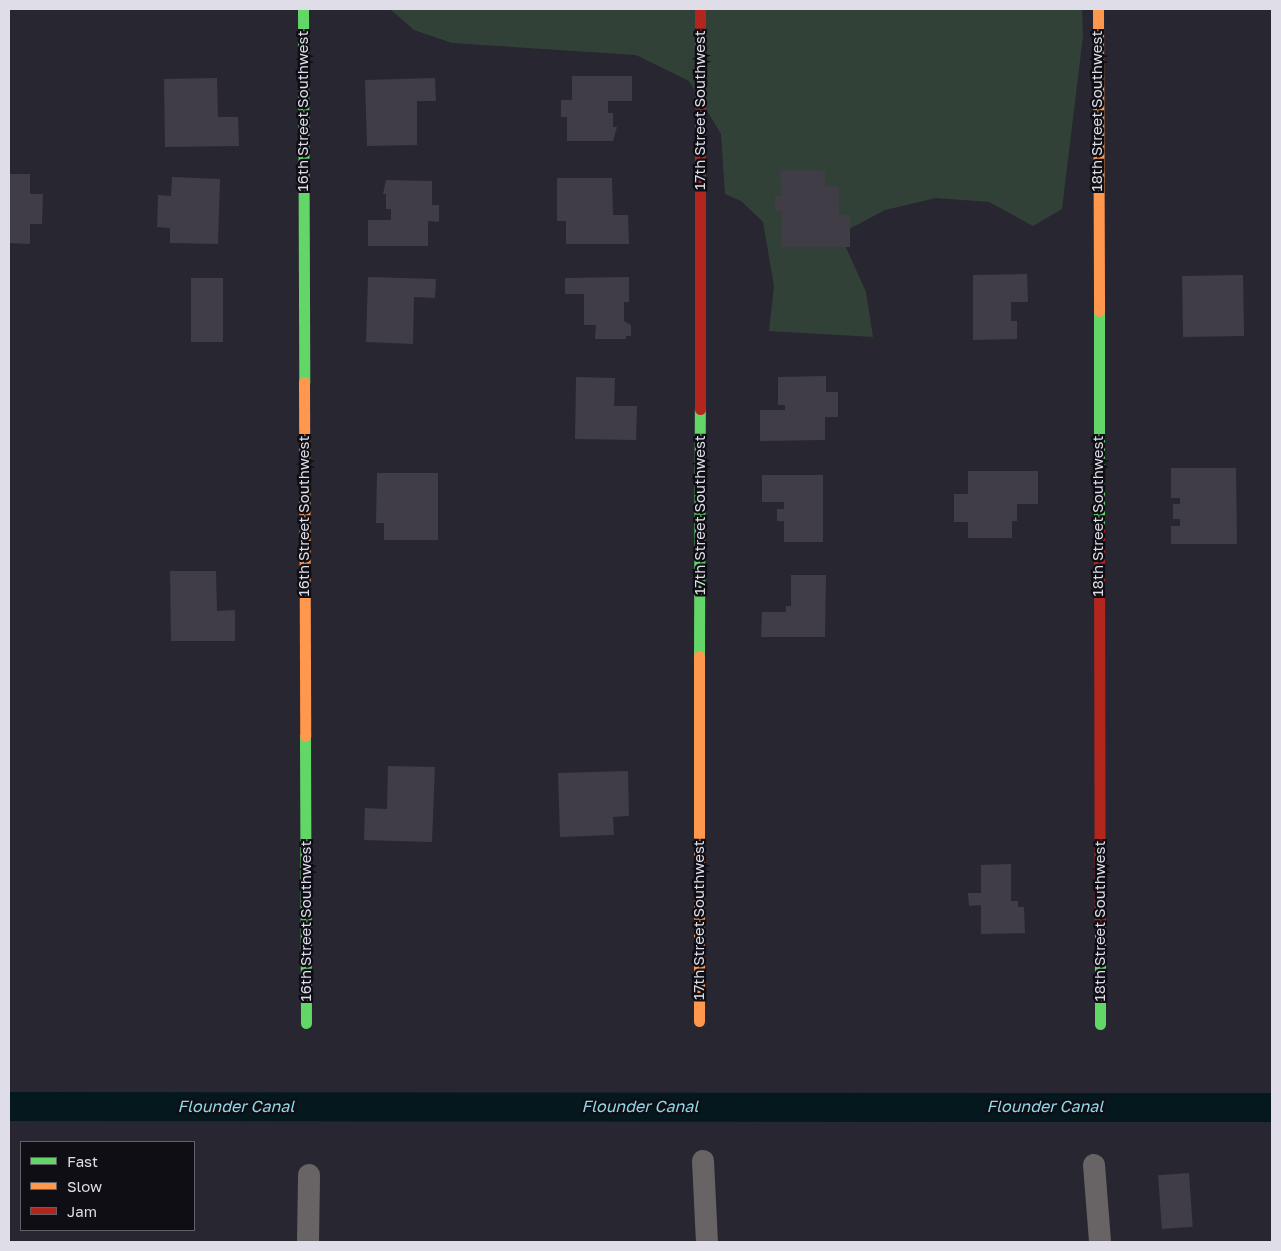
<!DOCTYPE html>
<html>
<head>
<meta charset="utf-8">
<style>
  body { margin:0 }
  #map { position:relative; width:1281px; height:1251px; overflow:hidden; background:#282630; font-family:"Golos Text",sans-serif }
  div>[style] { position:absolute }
  .green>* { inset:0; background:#324138 }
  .canal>* { height:29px; margin:-14.5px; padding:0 14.5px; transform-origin:14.5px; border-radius:14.5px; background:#04181e }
  .building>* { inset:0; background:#413d46; transform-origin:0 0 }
  .street>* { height:22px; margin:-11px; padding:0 11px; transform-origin:11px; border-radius:11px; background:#686465 }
  .fast>* { height:11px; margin:-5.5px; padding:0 5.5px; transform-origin:5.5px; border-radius:5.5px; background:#63d668 }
  .slow>* { height:11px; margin:-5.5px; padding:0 5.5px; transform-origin:5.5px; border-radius:5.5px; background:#ff974d }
  .jam>* { height:11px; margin:-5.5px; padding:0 5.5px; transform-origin:5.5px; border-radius:5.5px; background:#b3261e }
  span { translate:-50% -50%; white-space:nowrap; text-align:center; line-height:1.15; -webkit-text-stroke:4.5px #0e0e14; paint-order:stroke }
  .street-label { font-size:15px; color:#dedde8 }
  .water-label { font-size:16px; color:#91d9e7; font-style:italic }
  .frame { position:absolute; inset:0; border:10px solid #dedde8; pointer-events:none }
  .legend { position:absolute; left:20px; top:1141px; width:175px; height:90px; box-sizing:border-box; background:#0e0e14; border:1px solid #616169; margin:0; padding:6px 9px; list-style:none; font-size:15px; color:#dedde8 }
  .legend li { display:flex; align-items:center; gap:10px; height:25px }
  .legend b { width:25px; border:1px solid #616169 }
</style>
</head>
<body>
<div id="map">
  <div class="green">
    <div style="clip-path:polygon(390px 9px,1082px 9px,1083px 36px,1062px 209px,1033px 226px,989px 202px,936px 198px,885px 210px,840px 234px,866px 292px,873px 337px,769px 331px,774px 286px,763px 222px,741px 201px,725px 194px,721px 134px,689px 81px,636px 55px,452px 43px,414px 30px)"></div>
  </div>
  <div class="canal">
    <div style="left:9px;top:1106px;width:1263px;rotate:0.05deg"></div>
  </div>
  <div class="building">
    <div style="clip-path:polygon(572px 76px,632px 76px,632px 101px,608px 101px,608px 113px,613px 113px,613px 127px,617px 127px,613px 141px,567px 141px,567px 117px,561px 117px,561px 100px,572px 100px)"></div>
    <div style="clip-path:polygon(217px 78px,218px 117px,238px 117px,239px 146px,165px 147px,164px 79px)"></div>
    <div style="clip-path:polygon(435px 78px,436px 101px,417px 101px,417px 145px,367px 146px,365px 80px)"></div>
    <div style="clip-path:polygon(780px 170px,825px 171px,825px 187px,839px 187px,839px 215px,850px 215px,850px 247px,782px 247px,782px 211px,775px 211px,775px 196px,782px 196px)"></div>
    <div style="clip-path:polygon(9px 174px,30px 174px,30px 194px,43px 194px,42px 224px,30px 224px,30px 244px,9px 243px)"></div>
    <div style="clip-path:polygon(172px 177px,220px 179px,218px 244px,170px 243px,170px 228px,157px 227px,158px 195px,171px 196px)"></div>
    <div style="clip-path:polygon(557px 178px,612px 178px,613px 215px,628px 215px,629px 244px,566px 244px,566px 221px,557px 221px)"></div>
    <div style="clip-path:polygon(386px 180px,432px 181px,432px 205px,439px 205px,439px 222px,428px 221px,428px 246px,368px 246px,368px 220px,391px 220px,391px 209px,386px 209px,386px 194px,383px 194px)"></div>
    <div style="clip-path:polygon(1027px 274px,1028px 302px,1011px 302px,1011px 321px,1017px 321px,1017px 339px,973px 340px,973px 275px)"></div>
    <div style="left:1243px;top:275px;width:61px;height:61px;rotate:89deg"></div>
    <div style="clip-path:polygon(368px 277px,436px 279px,435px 298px,414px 297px,413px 344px,366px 342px)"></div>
    <div style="clip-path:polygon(629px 277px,629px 302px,624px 302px,624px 321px,631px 325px,631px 336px,626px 336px,626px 339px,595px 339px,596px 325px,584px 325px,584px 294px,565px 294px,565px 278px)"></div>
    <div style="left:191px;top:278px;width:32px;height:64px"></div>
    <div style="clip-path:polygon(826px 376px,826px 392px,838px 392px,838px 417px,825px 417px,825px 440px,760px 441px,760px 410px,785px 410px,785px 405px,778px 405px,778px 377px)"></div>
    <div style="clip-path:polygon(576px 377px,615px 378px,614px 406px,637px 406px,636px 440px,575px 439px)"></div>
    <div style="clip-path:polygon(1171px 468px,1236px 468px,1237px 544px,1171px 544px,1171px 526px,1180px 526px,1180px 519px,1173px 519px,1173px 504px,1180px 504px,1180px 498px,1171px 498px)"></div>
    <div style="clip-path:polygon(968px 471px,1038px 471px,1038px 504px,1017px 504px,1017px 521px,1012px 521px,1012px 538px,968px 538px,968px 522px,954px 522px,954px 494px,968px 494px)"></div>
    <div style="clip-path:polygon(377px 473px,438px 473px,438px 540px,384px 540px,384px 523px,376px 523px)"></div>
    <div style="clip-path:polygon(762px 475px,823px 475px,823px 542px,784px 542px,784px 521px,777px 521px,777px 509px,784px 509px,784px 502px,762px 502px)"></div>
    <div style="clip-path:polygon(170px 571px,216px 571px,217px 611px,235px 610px,235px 641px,171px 641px)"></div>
    <div style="clip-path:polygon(791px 575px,826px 575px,825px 637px,761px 637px,762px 612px,786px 612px,786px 606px,791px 606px)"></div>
    <div style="clip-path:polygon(388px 766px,435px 767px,432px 842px,364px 840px,365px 808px,387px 809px)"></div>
    <div style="clip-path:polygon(628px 771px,629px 816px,613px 817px,614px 835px,560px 837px,558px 773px)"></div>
    <div style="clip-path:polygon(1011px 864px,1011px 901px,1018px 901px,1018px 907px,1024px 907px,1025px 933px,981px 934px,981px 905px,969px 906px,968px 893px,981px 893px,981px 865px)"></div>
    <div style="left:1189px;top:1173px;width:54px;height:31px;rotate:86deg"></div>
  </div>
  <div class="street">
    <div style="left:703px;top:1161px;width:81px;rotate:87.2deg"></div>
    <div style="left:1094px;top:1165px;width:77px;rotate:85.5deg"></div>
    <div style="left:308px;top:1242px;width:67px;rotate:-89.1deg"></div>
  </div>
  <div class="fast">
    <div style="left:303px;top:9px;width:373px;rotate:89.8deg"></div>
    <div style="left:1099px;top:311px;width:218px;rotate:90deg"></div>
    <div style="left:699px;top:656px;width:247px;rotate:-89.8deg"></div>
    <div style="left:305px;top:736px;width:287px;rotate:89.8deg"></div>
    <div style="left:1100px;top:922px;width:102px;rotate:90deg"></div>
  </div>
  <div class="slow">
    <div style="left:1098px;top:9px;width:302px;rotate:89.8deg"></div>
    <div style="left:304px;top:382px;width:354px;rotate:89.8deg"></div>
    <div style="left:699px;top:1021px;width:365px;rotate:-90deg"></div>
  </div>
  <div class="jam">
    <div style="left:700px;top:409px;width:400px;rotate:-90deg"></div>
    <div style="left:1099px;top:529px;width:393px;rotate:89.9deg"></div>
  </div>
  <div class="street-label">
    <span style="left:700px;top:110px;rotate:-90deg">17th Street Southwest</span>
    <span style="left:303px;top:111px;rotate:-90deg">16th Street Southwest</span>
    <span style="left:1097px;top:111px;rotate:-90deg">18th Street Southwest</span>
    <span style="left:700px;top:515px;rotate:-90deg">17th Street Southwest</span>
    <span style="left:304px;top:516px;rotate:-90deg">16th Street Southwest</span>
    <span style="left:1098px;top:516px;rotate:-90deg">18th Street Southwest</span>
    <span style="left:699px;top:920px;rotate:-90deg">17th Street Southwest</span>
    <span style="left:306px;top:921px;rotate:-90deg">16th Street Southwest</span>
    <span style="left:1100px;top:921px;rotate:-90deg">18th Street Southwest</span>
  </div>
  <div class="water-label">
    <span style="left:236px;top:1106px">Flounder Canal</span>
    <span style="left:640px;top:1106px">Flounder Canal</span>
    <span style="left:1045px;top:1106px">Flounder Canal</span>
  </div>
  <div class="frame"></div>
  <ul class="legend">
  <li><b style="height:6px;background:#63d668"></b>Fast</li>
  <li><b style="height:6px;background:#ff974d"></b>Slow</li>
  <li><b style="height:6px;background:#b3261e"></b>Jam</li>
  </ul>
</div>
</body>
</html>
